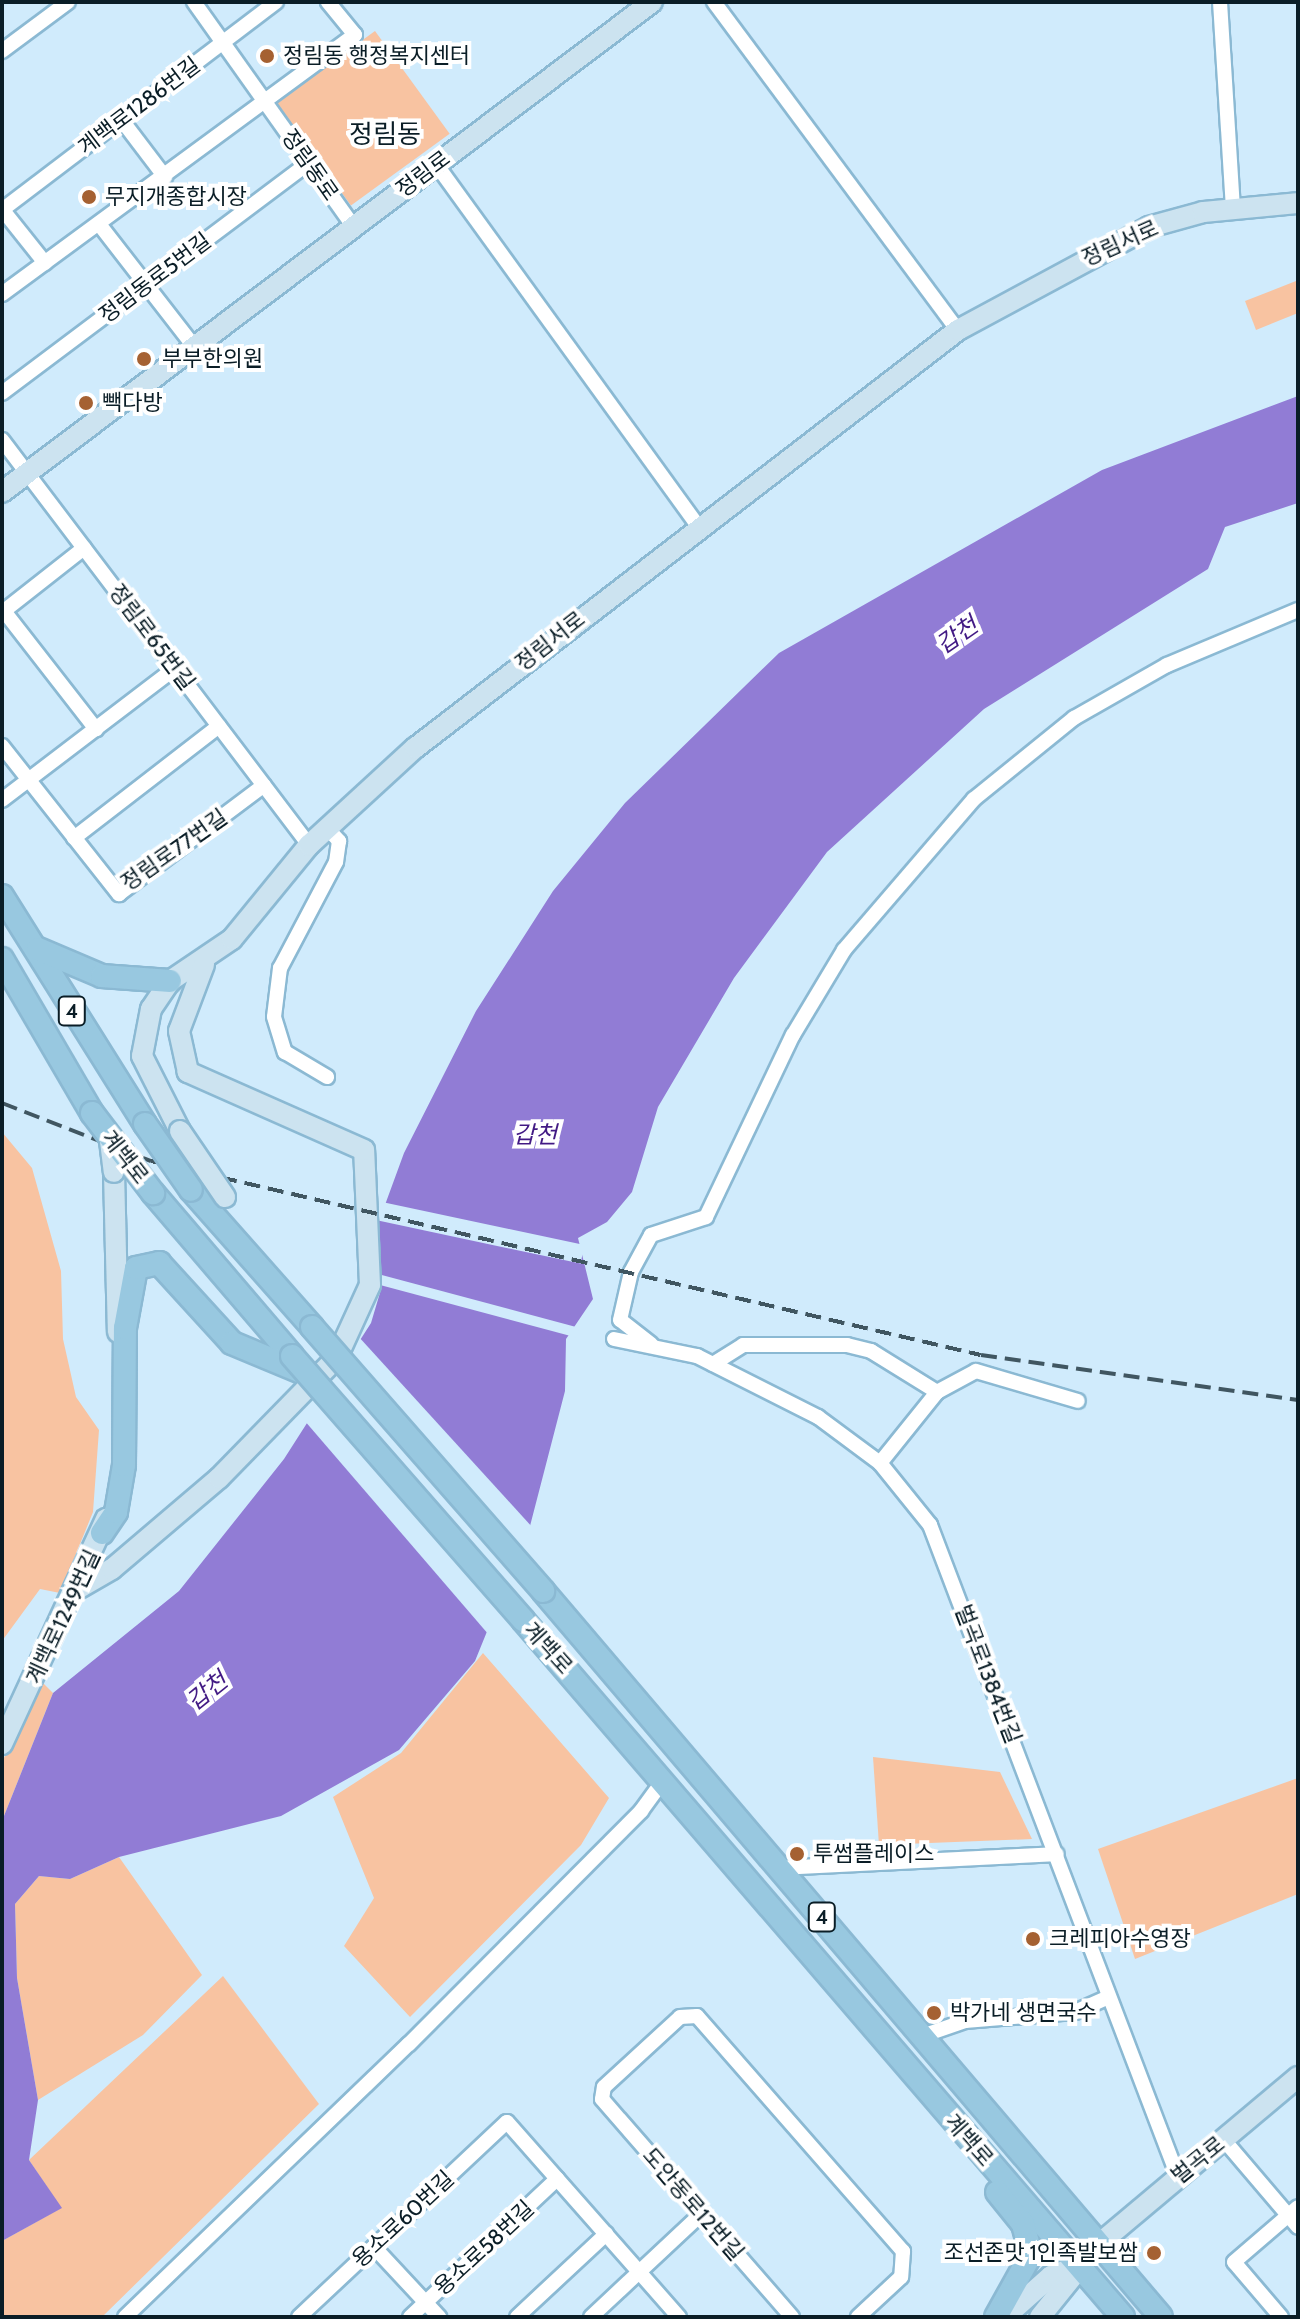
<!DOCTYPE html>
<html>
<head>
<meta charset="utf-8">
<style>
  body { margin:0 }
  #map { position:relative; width:1300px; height:2319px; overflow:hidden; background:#d0ebfc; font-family:Cabin,"Noto Sans KR",sans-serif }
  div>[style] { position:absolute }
  .green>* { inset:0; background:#f8c3a1; transform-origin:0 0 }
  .water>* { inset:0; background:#917cd5 }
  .pier>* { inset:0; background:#d0ebfc; transform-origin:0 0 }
  .roads { filter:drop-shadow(2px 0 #8bb9d3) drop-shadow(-2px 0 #8bb9d3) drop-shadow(0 2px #8bb9d3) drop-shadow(0 -2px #8bb9d3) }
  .street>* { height:14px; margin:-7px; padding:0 7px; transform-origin:7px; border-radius:7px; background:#fff }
  .secondary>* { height:20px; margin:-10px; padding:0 10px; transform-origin:10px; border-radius:10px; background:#cce3f0 }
  .primary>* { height:22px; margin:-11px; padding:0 11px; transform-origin:11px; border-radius:11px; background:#98c8e0 }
  .rail>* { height:4px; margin-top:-2px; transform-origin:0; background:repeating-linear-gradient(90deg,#405661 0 16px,transparent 0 24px) }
  .bridges { filter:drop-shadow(2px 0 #8bb9d3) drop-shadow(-2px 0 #8bb9d3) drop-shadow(0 2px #8bb9d3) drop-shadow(0 -2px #8bb9d3) }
  .secondary-bridge>* { height:20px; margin:-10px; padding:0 10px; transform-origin:10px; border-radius:10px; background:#cce3f0 }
  .primary-bridge>* { height:22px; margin:-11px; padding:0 11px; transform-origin:11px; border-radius:11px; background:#98c8e0 }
  .dots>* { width:22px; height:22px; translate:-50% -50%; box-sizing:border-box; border:4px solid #fff; border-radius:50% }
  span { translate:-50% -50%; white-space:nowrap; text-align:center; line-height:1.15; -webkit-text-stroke:8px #fff; paint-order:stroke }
  .shield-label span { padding:2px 6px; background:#fff; border:2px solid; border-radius:6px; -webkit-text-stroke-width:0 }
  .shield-label { font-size:20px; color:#0a1d26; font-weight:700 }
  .poi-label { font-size:22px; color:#0a1d26 }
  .left { translate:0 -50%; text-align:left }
  .right { translate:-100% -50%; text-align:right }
  .street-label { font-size:22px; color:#0a1d26 }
  .water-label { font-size:24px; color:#421a84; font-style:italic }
  .quarter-label { font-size:26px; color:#0a1d26 }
  .frame { position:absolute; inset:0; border:4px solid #0a1d26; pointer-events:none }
</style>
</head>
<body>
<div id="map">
  <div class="green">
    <div style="left:375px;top:31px;width:127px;height:122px;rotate:54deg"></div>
    <div style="clip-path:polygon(1296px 281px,1298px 313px,1256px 330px,1245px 301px)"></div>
    <div style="clip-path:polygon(2px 1132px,32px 1168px,61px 1271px,63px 1339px,76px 1397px,99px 1430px,93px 1512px,60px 1593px,40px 1589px,2px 1641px)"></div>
    <div style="clip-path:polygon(483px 1653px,609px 1798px,581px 1845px,410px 2017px,344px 1946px,374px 1898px,333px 1797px,401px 1753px)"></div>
    <div style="clip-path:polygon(42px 1682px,53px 1693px,2px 1821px,2px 1762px)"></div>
    <div style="clip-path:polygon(873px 1757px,1000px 1772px,1032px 1839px,879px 1845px)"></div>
    <div style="clip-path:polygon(1298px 1778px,1298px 1894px,1135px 1959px,1098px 1849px)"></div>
    <div style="clip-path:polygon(119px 1857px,202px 1975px,143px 2035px,38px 2100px,17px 1978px,15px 1904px,39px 1876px,70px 1879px)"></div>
    <div style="clip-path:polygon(223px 1976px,319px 2104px,102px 2317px,2px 2317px,2px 2241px,61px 2208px,29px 2160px)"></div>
  </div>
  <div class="water">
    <div style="clip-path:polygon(1298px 396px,1298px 503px,1225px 527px,1208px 569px,984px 709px,827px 852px,734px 978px,658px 1107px,632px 1192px,607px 1222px,578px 1238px,593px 1299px,566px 1339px,565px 1391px,530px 1526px,475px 1661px,399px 1750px,281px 1816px,119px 1857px,70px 1879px,39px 1876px,15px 1904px,17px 1978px,38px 2100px,29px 2160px,62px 2208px,2px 2241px,2px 1821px,53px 1693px,179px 1591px,284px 1459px,371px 1323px,382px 1286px,378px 1224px,404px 1153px,476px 1011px,553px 891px,625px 803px,779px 653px,1102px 470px)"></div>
  </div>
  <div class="pier">
    <div style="left:382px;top:1202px;width:207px;height:19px;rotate:12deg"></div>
    <div style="left:378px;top:1274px;width:208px;height:10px;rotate:15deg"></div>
    <div style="clip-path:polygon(358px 1336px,533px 1528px,489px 1635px,304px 1420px)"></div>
  </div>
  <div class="roads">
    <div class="street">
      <div style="left:194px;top:2px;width:275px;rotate:54.6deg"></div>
      <div style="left:714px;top:2px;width:409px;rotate:53.4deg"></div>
      <div style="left:1220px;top:2px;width:207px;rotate:86.4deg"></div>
      <div style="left:2px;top:51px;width:82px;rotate:-36.6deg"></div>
      <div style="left:121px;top:119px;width:73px;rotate:52.8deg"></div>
      <div style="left:436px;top:164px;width:445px;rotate:54.1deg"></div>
      <div style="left:2px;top:209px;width:69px;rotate:51.5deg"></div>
      <div style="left:2px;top:210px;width:344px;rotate:-37.2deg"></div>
      <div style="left:99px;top:224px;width:153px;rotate:52.2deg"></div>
      <div style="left:2px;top:294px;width:438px;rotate:-36.3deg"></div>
      <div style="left:355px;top:35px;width:43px;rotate:-129.3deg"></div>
      <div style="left:2px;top:393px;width:383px;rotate:-36.9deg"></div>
      <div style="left:2px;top:440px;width:508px;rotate:52.84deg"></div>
      <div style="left:84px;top:548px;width:102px;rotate:141.8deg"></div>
      <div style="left:4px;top:611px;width:150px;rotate:52.1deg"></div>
      <div style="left:2px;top:746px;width:189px;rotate:51.7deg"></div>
      <div style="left:119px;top:894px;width:181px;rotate:-36.9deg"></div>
      <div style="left:2px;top:800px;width:218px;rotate:-37.3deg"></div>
      <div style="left:327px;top:828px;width:18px;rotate:47deg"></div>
      <div style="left:339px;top:841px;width:21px;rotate:98deg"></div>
      <div style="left:336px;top:862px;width:120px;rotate:117.8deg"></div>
      <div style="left:280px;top:968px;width:49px;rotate:97deg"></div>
      <div style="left:274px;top:1017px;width:37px;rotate:73deg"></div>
      <div style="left:285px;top:1052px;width:49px;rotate:30.8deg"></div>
      <div style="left:74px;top:838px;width:183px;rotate:-37.7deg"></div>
      <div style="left:614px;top:1339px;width:85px;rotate:11.6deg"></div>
      <div style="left:697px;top:1356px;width:136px;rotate:26.8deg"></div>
      <div style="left:818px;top:1417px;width:77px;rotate:36.6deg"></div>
      <div style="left:880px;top:1463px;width:80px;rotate:51.1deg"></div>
      <div style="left:930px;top:1525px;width:698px;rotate:69.17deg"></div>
      <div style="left:651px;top:1344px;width:39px;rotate:-142deg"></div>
      <div style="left:620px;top:1320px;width:49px;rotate:-77.1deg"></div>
      <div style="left:631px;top:1272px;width:42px;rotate:-61.6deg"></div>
      <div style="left:651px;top:1235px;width:58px;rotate:-18.1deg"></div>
      <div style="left:706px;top:1217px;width:202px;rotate:-64.5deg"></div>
      <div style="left:793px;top:1035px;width:99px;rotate:-59deg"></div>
      <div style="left:844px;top:950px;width:199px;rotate:-49.3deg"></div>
      <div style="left:974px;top:799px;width:129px;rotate:-39deg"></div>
      <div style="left:1074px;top:718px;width:107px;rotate:-29.7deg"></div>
      <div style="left:1167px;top:665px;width:142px;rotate:-22.8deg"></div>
      <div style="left:713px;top:1364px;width:36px;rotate:-32deg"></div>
      <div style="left:743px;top:1345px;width:104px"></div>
      <div style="left:847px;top:1345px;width:25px;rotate:14deg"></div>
      <div style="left:871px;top:1351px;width:78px;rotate:31.8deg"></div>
      <div style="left:880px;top:1463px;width:91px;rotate:-51.2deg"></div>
      <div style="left:937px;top:1392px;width:44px;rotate:-28.3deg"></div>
      <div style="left:976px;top:1371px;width:106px;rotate:16.4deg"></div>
      <div style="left:781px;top:1868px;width:276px;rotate:-2.9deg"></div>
      <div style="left:922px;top:2036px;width:46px;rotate:-19.2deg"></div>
      <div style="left:965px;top:2021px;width:110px;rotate:-4.7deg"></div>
      <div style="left:1075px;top:2012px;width:36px;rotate:-24deg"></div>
      <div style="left:1224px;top:2140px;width:114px;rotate:49.6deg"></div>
      <div style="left:374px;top:2247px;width:96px;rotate:47.1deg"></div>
      <div style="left:125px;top:2317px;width:394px;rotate:-43.9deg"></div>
      <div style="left:409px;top:2044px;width:329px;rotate:-45.1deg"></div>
      <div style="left:641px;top:1811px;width:39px;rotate:-54deg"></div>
      <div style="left:299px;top:2317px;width:285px;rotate:-43.2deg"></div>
      <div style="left:507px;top:2122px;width:260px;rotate:48.6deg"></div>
      <div style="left:410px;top:2317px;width:202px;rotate:-43.2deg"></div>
      <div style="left:517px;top:2317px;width:122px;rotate:-43deg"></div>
      <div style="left:591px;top:2317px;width:151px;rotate:-43.1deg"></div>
      <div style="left:792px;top:2317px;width:289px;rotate:-131.1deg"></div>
      <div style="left:602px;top:2099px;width:12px;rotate:-81deg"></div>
      <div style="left:604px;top:2087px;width:103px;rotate:-42.6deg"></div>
      <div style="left:680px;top:2017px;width:17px;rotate:-3deg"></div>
      <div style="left:697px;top:2016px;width:313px;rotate:48.8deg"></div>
      <div style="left:903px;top:2251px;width:26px;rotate:94deg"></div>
      <div style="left:901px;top:2277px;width:59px;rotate:137.1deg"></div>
      <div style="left:1281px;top:2317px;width:72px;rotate:-130.5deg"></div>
      <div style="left:1234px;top:2262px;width:84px;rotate:-40.7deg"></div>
    </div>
    <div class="secondary">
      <div style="left:2px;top:492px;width:814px;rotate:-37.01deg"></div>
      <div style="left:180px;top:1131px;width:84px;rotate:-116.9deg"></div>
      <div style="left:142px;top:1056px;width:48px;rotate:-79.2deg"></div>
      <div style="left:151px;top:1009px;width:34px;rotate:-56deg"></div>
      <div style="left:170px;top:981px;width:75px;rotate:-34.1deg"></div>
      <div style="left:232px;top:939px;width:122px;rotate:-50.7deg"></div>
      <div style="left:309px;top:845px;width:144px;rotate:-42.5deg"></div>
      <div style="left:415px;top:748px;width:685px;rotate:-37.59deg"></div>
      <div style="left:958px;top:330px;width:217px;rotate:-28.3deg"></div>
      <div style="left:1149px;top:227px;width:56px;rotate:-15.5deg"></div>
      <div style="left:1203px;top:212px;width:95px;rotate:-5.4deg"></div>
      <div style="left:114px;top:1172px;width:160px;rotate:88.6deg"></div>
      <div style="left:79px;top:1588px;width:38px;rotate:-30deg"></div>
      <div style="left:112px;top:1569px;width:140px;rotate:-40.4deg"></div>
      <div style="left:219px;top:1478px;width:169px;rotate:-45.7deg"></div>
      <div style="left:337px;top:1357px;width:79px;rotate:-65.4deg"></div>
      <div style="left:370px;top:1285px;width:135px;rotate:-92.5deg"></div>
      <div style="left:364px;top:1150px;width:193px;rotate:-156.1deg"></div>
      <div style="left:188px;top:1072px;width:42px;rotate:-102.4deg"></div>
      <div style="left:179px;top:1031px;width:71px;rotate:-69.3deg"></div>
      <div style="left:2px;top:1744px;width:248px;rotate:-65.2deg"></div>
      <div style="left:1005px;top:2317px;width:62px;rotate:-41.7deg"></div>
      <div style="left:1051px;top:2276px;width:30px;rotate:-21deg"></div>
      <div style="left:1040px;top:2317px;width:94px;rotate:-51.1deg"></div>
      <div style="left:1099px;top:2244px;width:260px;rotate:-40deg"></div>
    </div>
    <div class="primary">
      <div style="left:2px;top:896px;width:269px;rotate:57.9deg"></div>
      <div style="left:38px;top:949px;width:69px;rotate:22.9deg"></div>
      <div style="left:102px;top:976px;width:68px;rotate:4.2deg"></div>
      <div style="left:2px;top:959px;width:178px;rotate:59.7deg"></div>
      <div style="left:191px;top:1190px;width:183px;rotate:48.5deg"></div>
      <div style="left:153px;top:1193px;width:214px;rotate:49.5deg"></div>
      <div style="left:102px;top:1533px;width:25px;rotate:-56deg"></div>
      <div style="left:116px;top:1512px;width:48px;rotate:-80.3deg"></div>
      <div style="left:124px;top:1465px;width:137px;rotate:-89.6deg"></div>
      <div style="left:125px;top:1328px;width:61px;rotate:-79.6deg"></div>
      <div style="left:136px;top:1268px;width:24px;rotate:-12deg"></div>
      <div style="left:159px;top:1263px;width:108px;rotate:47.6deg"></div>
      <div style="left:232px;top:1343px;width:86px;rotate:22.7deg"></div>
      <div style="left:543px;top:1591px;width:953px;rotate:49.59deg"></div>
      <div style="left:523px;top:1620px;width:920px;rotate:49.28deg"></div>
      <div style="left:996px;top:2317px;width:72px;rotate:-60.9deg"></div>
      <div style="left:1031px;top:2254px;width:31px;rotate:-105deg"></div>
      <div style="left:1023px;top:2224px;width:41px;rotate:-129.1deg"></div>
    </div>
  </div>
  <div class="rail">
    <div style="left:2px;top:1103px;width:160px;rotate:21.3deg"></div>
    <div style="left:151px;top:1161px;width:852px;rotate:13.16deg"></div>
    <div style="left:981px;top:1355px;width:320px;rotate:8.1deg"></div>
  </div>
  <div class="bridges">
    <div class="secondary-bridge">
      <div style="left:180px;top:1131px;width:80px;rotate:55.7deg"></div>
      <div style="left:110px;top:1141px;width:31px;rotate:83deg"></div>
    </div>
    <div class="primary-bridge">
      <div style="left:92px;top:1113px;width:101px;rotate:52.7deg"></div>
      <div style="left:145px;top:1124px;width:80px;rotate:55.1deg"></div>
      <div style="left:312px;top:1327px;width:351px;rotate:48.8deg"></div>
      <div style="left:292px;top:1356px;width:351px;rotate:48.8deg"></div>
    </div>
  </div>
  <div class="dots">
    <div style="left:267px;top:56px;background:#a56132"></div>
    <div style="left:89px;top:197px;background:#a56132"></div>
    <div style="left:144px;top:359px;background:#a56132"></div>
    <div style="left:86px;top:403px;background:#a56132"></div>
    <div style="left:797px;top:1854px;background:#a56132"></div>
    <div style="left:1033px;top:1939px;background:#a56132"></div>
    <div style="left:934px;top:2013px;background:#a56132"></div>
    <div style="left:1154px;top:2253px;background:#a56132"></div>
  </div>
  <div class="shield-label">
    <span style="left:72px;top:1011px">4</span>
    <span style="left:822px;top:1917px">4</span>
  </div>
  <div class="poi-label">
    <span class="left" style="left:283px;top:56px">정림동 행정복지센터</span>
    <span class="left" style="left:105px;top:197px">무지개종합시장</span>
    <span class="left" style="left:162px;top:359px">부부한의원</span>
    <span class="left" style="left:102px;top:403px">빽다방</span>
    <span class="left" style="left:813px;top:1854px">투썸플레이스</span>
    <span class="left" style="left:1049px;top:1939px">크레피아수영장</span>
    <span class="left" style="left:950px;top:2013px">박가네 생면국수</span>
    <span class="right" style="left:1138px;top:2253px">조선존맛 1인족발보쌈</span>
  </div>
  <div class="street-label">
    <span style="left:139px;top:106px;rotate:-37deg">계백로1286번길</span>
    <span style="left:310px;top:165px;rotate:55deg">정림동로</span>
    <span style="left:423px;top:174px;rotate:-37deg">정림로</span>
    <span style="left:1120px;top:243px;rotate:-24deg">정림서로</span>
    <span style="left:155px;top:278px;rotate:-37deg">정림동로5번길</span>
    <span style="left:152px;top:637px;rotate:53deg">정림로65번길</span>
    <span style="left:550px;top:641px;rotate:-38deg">정림서로</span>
    <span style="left:174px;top:850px;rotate:-35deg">정림로77번길</span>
    <span style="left:125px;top:1157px;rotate:52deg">계백로</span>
    <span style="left:63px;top:1617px;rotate:-65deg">계백로1249번길</span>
    <span style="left:548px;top:1648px;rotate:48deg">계백로</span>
    <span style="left:988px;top:1674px;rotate:69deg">벌곡로1384번길</span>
    <span style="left:969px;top:2140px;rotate:49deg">계백로</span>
    <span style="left:1198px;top:2160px;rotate:-39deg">벌곡로</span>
    <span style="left:693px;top:2204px;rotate:49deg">도안동로12번길</span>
    <span style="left:403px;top:2219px;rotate:-43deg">용소로60번길</span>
    <span style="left:484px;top:2248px;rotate:-43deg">용소로58번길</span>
  </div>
  <div class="water-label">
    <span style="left:957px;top:635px;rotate:-35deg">갑천</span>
    <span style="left:535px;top:1135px">갑천</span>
    <span style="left:207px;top:1691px;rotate:-39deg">갑천</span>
  </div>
  <div class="quarter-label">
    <span style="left:385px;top:135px">정림동</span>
  </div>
  <div class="frame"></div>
</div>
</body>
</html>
